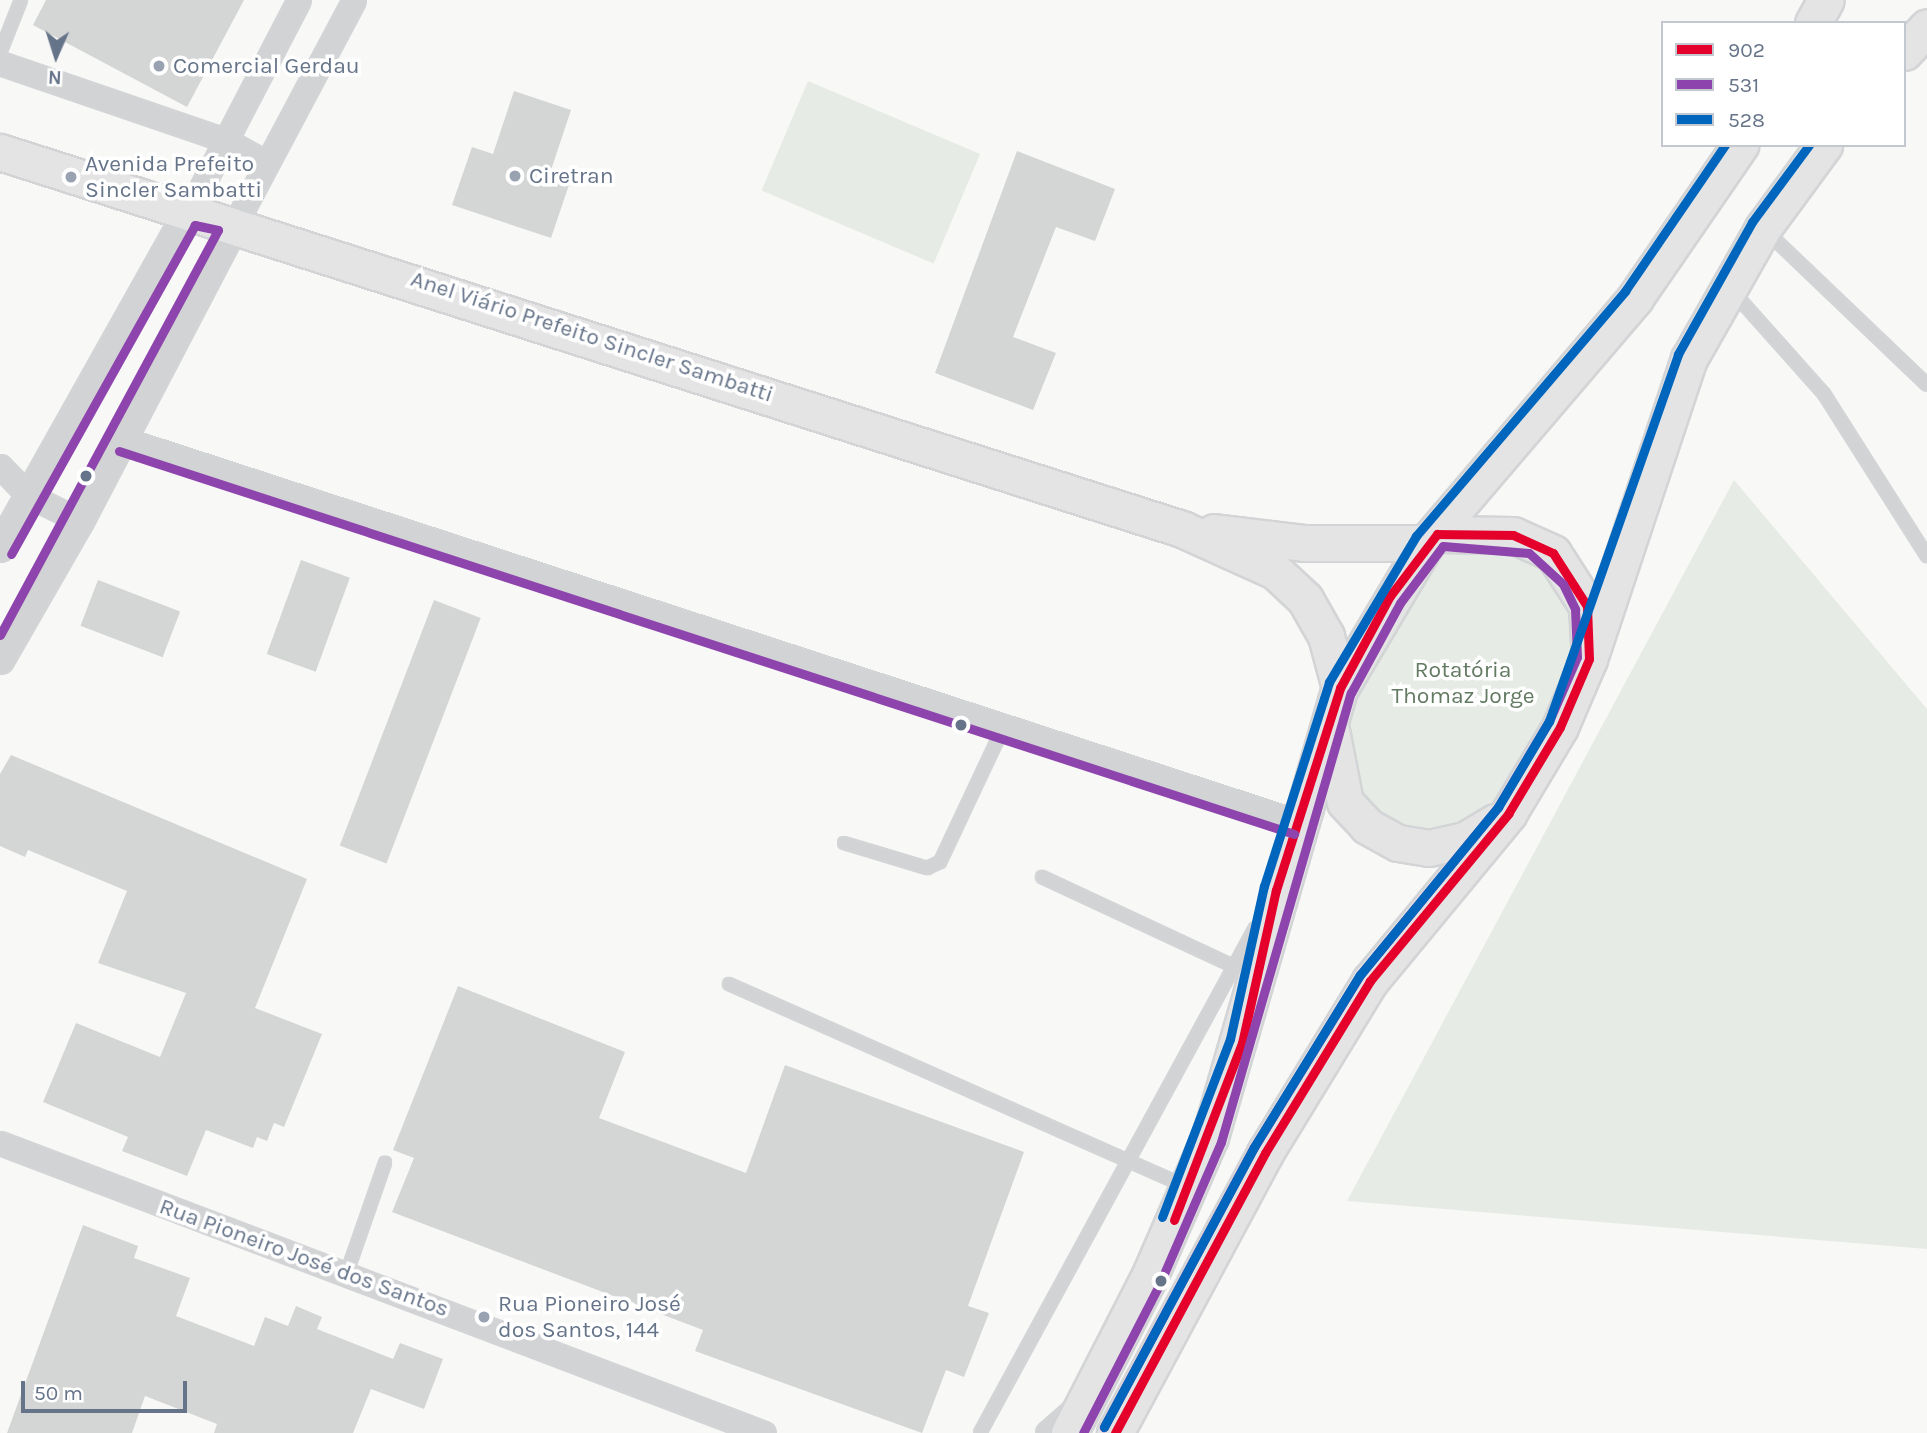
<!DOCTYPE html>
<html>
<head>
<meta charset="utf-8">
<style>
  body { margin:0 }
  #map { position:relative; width:1927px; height:1433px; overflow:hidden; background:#f8f8f7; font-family:Karla,sans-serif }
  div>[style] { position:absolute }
  .green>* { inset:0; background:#e7ebe5; transform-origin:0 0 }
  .building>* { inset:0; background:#d4d5d5; transform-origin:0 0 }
  .roads { filter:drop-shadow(2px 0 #d3d4d6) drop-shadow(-2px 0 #d3d4d6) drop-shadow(0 2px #d3d4d6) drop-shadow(0 -2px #d3d4d6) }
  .service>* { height:10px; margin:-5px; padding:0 5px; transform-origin:5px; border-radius:5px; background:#d2d3d4 }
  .minor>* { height:21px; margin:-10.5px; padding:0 10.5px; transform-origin:10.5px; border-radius:10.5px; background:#d2d3d4 }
  .tertiary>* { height:26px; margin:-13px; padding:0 13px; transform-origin:13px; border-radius:13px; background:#d2d3d4 }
  .trunk>* { height:35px; margin:-17.5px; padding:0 17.5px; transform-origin:17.5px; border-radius:17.5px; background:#e4e4e5 }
  .bus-1>* { height:9px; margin:-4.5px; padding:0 4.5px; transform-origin:4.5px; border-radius:4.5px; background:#e4002b }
  .bus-2>* { height:9px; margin:-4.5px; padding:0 4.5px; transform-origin:4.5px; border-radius:4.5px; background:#8e44ad }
  .bus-3>* { height:9px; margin:-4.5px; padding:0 4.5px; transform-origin:4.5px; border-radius:4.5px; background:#0065bd }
  .dots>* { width:19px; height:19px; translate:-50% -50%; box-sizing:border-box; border:4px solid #fff; border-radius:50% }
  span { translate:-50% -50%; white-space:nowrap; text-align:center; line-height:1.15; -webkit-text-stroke:7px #fff; paint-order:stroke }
  .poi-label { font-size:23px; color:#667489 }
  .left { translate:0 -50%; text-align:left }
  .street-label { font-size:23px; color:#667489 }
  .park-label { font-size:23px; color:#627a61 }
  .legend { position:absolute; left:1661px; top:21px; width:245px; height:126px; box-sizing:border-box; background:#fff; border:2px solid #c2c7d0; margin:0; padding:9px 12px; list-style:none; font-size:21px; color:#667489 }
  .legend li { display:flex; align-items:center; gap:14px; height:35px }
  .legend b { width:35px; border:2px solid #c2c7d0 }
  .north { position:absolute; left:21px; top:21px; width:70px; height:70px; -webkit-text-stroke:5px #fff; paint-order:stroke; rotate:183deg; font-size:19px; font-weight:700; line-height:28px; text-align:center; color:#667489 }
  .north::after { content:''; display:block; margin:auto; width:24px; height:32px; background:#667489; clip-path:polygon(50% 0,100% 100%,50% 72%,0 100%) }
  .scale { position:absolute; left:21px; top:1381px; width:166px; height:32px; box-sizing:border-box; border:4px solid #667489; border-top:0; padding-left:9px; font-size:21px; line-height:24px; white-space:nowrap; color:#667489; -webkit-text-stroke:5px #fff; paint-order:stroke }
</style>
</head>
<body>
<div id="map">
  <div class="green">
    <div style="left:808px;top:81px;width:187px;height:119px;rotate:23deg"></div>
    <div style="clip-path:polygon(1734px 480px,1927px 709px,1927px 1249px,1347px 1201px)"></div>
    <div style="clip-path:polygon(1513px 535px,1587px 606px,1560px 727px,1465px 840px,1367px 826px,1340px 688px,1426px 543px)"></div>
  </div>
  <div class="building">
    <div style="clip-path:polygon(46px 0,244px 0,187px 107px,33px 25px)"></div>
    <div style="clip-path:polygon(514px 91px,571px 110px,550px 173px,571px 179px,551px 238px,452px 205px,472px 147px,493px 154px)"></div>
    <div style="clip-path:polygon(1017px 151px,1115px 189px,1095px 241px,1056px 227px,1013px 337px,1056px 353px,1033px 410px,935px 373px)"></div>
    <div style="left:301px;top:560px;width:52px;height:100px;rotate:20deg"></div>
    <div style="left:98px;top:580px;width:88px;height:49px;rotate:21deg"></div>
    <div style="left:434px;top:600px;width:50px;height:263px;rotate:21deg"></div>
    <div style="clip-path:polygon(11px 755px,307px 879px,255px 1008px,322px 1034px,284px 1127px,274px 1123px,267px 1141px,257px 1137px,253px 1148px,206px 1130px,187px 1176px,122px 1151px,128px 1137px,43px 1102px,76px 1023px,160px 1057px,186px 993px,98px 963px,127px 891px,28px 850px,25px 857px,0 846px,0 774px)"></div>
    <div style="clip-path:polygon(458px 986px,625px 1052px,599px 1118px,746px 1173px,785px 1065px,1024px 1152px,968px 1306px,989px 1313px,964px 1377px,946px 1370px,922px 1433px,695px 1351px,703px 1330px,392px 1212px,414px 1158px,393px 1150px)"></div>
    <div style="clip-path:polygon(83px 1225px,138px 1246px,134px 1258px,190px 1278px,176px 1316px,254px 1346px,265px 1317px,288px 1326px,296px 1306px,322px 1317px,317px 1329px,393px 1359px,400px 1343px,443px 1359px,424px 1409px,371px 1389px,353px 1433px,214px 1433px,217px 1424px,145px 1396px,132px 1433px,7px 1433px)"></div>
  </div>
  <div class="roads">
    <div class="service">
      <div style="left:0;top:53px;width:57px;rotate:-68.4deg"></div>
      <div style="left:1767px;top:232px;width:221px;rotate:43.7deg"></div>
      <div style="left:1734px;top:293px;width:135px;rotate:48.3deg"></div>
      <div style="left:1824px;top:394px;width:192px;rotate:57.6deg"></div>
      <div style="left:844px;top:843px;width:87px;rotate:16.8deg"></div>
      <div style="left:927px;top:868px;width:14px;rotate:-25deg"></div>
      <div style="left:940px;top:862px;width:150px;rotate:-64.8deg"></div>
      <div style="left:1042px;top:877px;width:217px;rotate:25deg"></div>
      <div style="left:729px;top:984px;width:498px;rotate:23.9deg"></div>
      <div style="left:346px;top:1275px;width:119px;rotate:-70.8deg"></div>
      <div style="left:980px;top:1433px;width:575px;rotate:-61.43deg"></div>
    </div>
    <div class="minor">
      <div style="left:0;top:63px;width:238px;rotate:18.9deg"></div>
      <div style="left:225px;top:140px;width:46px;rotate:28.8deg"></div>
      <div style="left:189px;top:211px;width:238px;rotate:-62.5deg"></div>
      <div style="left:236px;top:222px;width:251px;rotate:-62deg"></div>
      <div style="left:123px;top:439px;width:1236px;rotate:18.05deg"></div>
      <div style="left:0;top:466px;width:40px;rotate:46deg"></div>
      <div style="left:28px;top:495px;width:58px;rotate:26.6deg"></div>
      <div style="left:0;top:1143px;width:817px;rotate:20.79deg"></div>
      <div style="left:1047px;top:1433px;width:35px;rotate:-41deg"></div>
    </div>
    <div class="tertiary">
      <div style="left:0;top:548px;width:386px;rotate:-60.7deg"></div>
      <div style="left:0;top:660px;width:160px;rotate:-60.1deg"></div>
      <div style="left:80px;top:521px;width:337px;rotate:-62.4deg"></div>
    </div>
    <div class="trunk">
      <div style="left:1813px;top:23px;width:26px;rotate:-61deg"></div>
      <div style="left:1904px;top:52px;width:34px;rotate:-47deg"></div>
      <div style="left:0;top:152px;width:1241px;rotate:17.69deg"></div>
      <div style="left:1182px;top:529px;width:102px;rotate:24.3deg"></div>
      <div style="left:1275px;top:571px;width:41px;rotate:43deg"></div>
      <div style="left:1305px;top:599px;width:43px;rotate:60.4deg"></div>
      <div style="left:1326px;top:636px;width:54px;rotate:74.9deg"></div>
      <div style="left:1214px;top:532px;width:92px;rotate:6.9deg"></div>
      <div style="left:1305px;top:543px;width:121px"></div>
      <div style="left:1437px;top:534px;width:76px;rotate:0.8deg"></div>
      <div style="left:1513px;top:535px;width:44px;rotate:24.2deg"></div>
      <div style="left:1553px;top:553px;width:63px;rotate:57.3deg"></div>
      <div style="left:1587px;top:606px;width:39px;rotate:87deg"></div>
      <div style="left:1331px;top:730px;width:73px;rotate:79deg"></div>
      <div style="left:1345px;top:802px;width:33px;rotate:47deg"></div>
      <div style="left:1367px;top:826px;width:35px;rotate:29deg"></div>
      <div style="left:1398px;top:843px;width:31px;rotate:9deg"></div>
      <div style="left:1429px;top:848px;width:37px;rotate:-13deg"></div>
      <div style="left:1465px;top:840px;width:35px;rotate:-31deg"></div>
      <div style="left:1069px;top:1433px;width:175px;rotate:-62.9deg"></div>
      <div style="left:1149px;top:1277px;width:153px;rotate:-66.5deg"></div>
      <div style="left:1210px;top:1137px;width:467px;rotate:-73.9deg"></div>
      <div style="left:1340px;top:688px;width:169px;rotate:-59.3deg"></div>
      <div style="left:1426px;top:543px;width:322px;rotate:-49.5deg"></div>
      <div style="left:1635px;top:298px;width:186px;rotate:-55.5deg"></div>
      <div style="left:1115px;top:1433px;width:318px;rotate:-61.8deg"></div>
      <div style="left:1265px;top:1153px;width:202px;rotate:-58.6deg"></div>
      <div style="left:1370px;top:981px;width:217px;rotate:-50.4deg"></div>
      <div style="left:1508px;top:814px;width:101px;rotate:-59.1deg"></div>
      <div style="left:1560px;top:727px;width:74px;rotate:-66.9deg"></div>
      <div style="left:1589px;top:659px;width:316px;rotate:-71.6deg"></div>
      <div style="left:1689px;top:359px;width:150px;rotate:-60.5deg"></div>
      <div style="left:1763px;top:228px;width:103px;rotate:-53.7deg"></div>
    </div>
  </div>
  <div class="bus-1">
    <div style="left:1174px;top:1220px;width:190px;rotate:-69deg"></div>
    <div style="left:1242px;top:1043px;width:157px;rotate:-77.5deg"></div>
    <div style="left:1276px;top:890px;width:212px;rotate:-72.4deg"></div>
    <div style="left:1340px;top:688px;width:105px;rotate:-61.5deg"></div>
    <div style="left:1390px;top:596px;width:78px;rotate:-52.8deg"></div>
    <div style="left:1115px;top:1433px;width:318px;rotate:-61.8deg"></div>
    <div style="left:1265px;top:1153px;width:202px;rotate:-58.6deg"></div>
    <div style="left:1370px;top:981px;width:217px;rotate:-50.4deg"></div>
    <div style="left:1508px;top:814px;width:101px;rotate:-59.1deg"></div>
    <div style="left:1560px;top:727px;width:74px;rotate:-66.9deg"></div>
    <div style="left:1589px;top:659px;width:53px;rotate:-92.2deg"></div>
    <div style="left:1587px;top:606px;width:63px;rotate:-122.7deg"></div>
    <div style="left:1553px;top:553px;width:44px;rotate:-155.8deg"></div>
    <div style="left:1513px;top:535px;width:76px;rotate:-179.2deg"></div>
  </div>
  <div class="bus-2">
    <div style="left:119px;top:451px;width:1236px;rotate:18.05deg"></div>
    <div style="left:0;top:635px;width:460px;rotate:-61.7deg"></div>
    <div style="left:218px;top:230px;width:24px;rotate:-168deg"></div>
    <div style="left:195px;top:225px;width:377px;rotate:119.2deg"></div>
    <div style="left:1083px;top:1433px;width:169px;rotate:-62.8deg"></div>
    <div style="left:1160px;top:1283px;width:154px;rotate:-66.6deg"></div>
    <div style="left:1221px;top:1142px;width:467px;rotate:-73.9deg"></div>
    <div style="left:1351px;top:693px;width:102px;rotate:-61.4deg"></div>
    <div style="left:1400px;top:603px;width:71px;rotate:-53deg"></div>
    <div style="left:1443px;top:546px;width:86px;rotate:4.7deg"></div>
    <div style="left:1529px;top:553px;width:46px;rotate:42.4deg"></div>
    <div style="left:1563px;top:584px;width:28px;rotate:64deg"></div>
    <div style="left:1575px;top:609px;width:48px;rotate:87.6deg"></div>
    <div style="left:1577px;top:657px;width:70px;rotate:113.6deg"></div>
    <div style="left:1549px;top:721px;width:100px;rotate:120.7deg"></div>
    <div style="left:1498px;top:807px;width:217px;rotate:129.4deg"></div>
    <div style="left:1360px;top:975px;width:202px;rotate:121.6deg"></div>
    <div style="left:1254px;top:1147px;width:318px;rotate:118.2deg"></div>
  </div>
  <div class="bus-3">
    <div style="left:1162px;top:1217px;width:191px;rotate:-69.1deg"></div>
    <div style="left:1230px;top:1039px;width:157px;rotate:-77.5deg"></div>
    <div style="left:1264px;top:886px;width:214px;rotate:-72.3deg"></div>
    <div style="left:1329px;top:682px;width:170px;rotate:-59.2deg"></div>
    <div style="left:1416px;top:536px;width:322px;rotate:-49.5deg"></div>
    <div style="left:1625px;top:291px;width:177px;rotate:-55.6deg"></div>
    <div style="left:1104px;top:1427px;width:318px;rotate:-61.8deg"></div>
    <div style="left:1254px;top:1147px;width:202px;rotate:-58.4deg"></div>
    <div style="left:1360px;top:975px;width:217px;rotate:-50.6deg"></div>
    <div style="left:1498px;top:807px;width:100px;rotate:-59.3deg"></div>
    <div style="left:1549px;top:721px;width:389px;rotate:-70.6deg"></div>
    <div style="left:1678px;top:354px;width:151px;rotate:-60.7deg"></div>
    <div style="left:1752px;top:222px;width:96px;rotate:-53.5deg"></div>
  </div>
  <div class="dots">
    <div style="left:159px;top:66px;background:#99a2b0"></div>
    <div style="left:515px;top:176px;background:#99a2b0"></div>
    <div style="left:71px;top:177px;background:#99a2b0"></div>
    <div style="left:86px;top:476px;background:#667489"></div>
    <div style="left:961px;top:725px;background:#667489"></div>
    <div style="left:1161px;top:1281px;background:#667489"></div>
    <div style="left:484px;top:1317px;background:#99a2b0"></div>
  </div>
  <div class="poi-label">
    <span class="left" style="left:173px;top:66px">Comercial Gerdau</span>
    <span class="left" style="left:85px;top:177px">Avenida Prefeito<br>Sincler Sambatti</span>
    <span class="left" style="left:529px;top:176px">Ciretran</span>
    <span class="left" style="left:498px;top:1317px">Rua Pioneiro José<br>dos Santos, 144</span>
  </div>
  <div class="street-label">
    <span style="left:592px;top:337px;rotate:18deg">Anel Viário Prefeito Sincler Sambatti</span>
    <span style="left:304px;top:1258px;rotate:20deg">Rua Pioneiro José dos Santos</span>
  </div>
  <div class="park-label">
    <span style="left:1463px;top:683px">Rotatória<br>Thomaz Jorge</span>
  </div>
  <ul class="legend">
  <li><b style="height:9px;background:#e4002b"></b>902</li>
  <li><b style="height:9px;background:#8e44ad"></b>531</li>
  <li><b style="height:9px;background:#0065bd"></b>528</li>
  </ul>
  <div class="north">N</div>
  <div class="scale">50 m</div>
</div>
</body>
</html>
